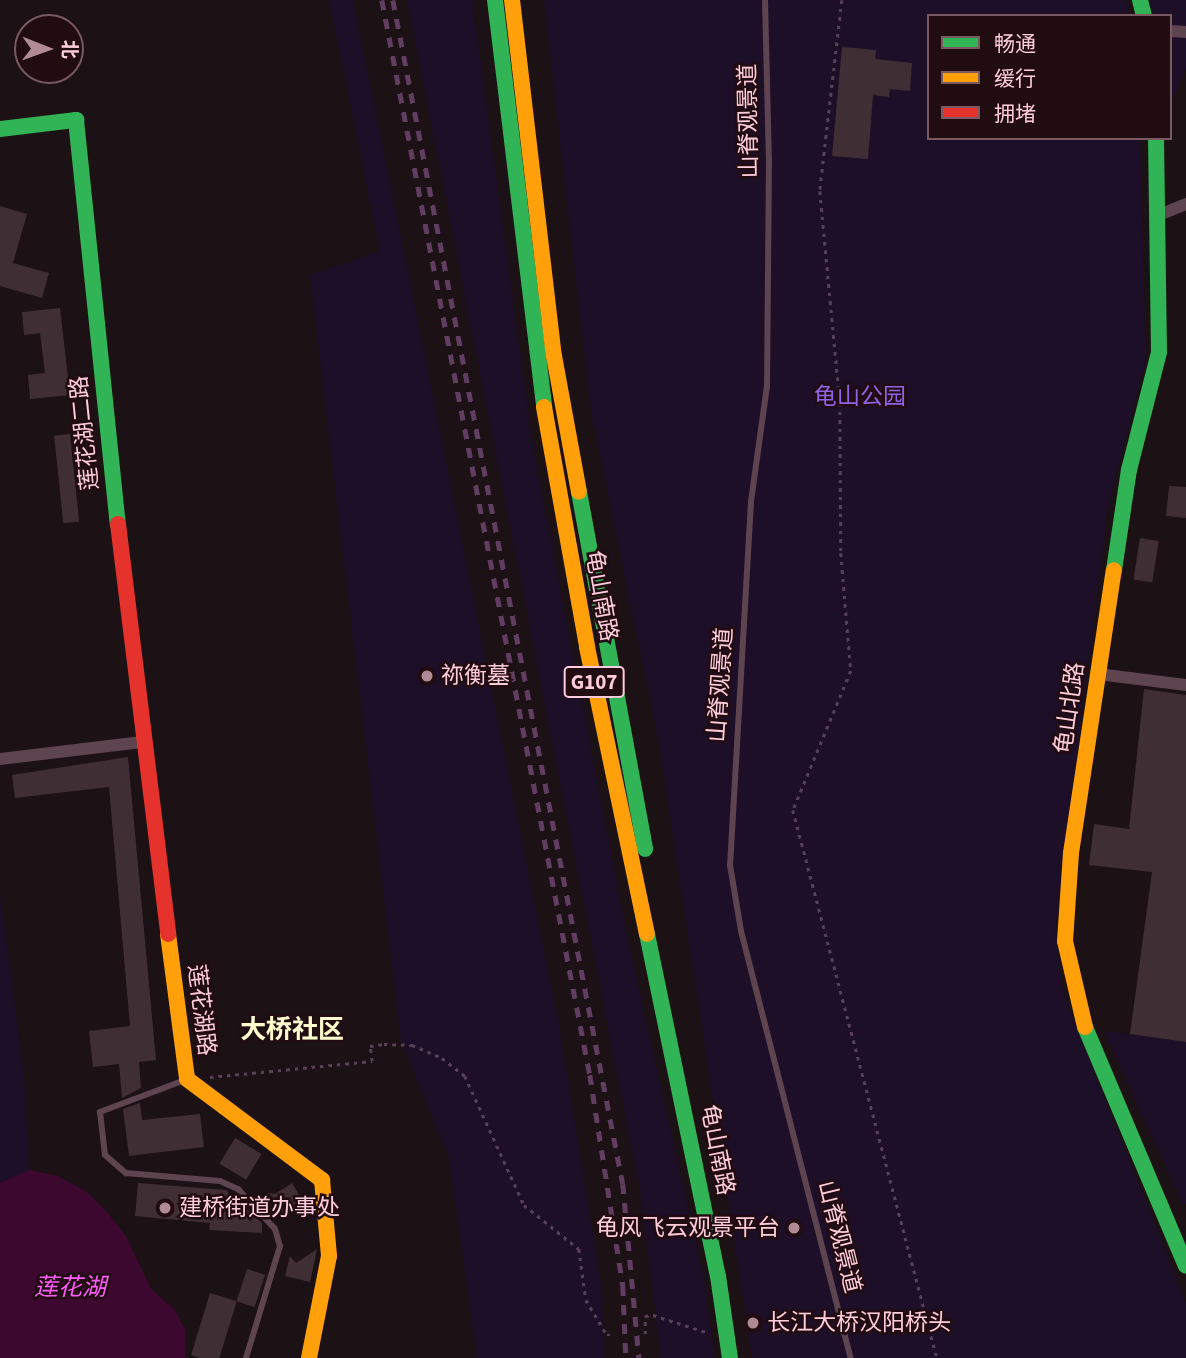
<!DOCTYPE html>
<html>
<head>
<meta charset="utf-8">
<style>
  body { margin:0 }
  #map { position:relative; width:1186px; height:1358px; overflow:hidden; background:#1c1114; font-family:"Source Sans 3","Noto Sans SC",sans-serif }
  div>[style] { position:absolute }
  .green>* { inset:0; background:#1e0f28 }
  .water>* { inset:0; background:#3c0830 }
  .building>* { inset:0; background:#3f2e33; transform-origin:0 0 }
  .path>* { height:2.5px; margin-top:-1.25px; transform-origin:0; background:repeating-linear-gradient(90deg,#584056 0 3.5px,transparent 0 8.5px) }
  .lane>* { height:6px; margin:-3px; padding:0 3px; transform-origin:3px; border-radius:3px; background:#5d444e }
  .street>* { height:12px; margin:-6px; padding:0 6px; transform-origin:6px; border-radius:6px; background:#5d444e }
  .fast>* { height:16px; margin:-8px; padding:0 8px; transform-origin:8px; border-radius:8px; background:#30b455 }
  .slow>* { height:16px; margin:-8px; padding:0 8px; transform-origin:8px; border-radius:8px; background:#ff9f0a }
  .jam>* { height:16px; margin:-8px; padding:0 8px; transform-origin:8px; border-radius:8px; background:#e5322d }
  .rail>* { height:4.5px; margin-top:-2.25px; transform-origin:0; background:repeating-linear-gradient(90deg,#613d61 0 10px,transparent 0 19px) }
  .dots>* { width:19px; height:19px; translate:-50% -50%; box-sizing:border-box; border:4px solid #210c11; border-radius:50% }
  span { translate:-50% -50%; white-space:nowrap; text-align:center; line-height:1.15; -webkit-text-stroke:5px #210c11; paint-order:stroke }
  .shield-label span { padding:2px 5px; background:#210c11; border:2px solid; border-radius:5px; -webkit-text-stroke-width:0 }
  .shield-label { font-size:21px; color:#ffccdc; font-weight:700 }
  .street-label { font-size:23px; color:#ffccdc }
  .park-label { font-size:23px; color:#8e63e7 }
  .poi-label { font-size:23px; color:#ffccdc }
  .left { translate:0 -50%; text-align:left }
  .right { translate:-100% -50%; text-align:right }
  .water-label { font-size:24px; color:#ff5afa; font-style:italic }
  .quarter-label { font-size:26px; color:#fffcce; font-weight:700 }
  .legend { position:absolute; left:927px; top:14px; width:245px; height:126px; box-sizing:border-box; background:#210c11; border:2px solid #7a5962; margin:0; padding:9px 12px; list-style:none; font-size:21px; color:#ffccdc }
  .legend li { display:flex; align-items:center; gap:14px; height:35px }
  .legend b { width:35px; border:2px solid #7a5962 }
  .north { position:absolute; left:14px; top:14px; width:70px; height:70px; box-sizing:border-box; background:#210c11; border:2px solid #7a5962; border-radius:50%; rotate:91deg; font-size:19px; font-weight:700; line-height:28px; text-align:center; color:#ffccdc }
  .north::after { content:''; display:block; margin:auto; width:24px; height:32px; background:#b08b96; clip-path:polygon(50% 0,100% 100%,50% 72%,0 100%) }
</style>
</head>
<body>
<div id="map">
  <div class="green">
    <div style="clip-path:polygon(329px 0,353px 0,558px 1020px,602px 1290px,604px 1358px,477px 1358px,449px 1157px,401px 1041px,310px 275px,380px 251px)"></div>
    <div style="clip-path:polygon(407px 0,472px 0,533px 447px,626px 931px,704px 1279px,715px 1358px,661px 1358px,640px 1190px)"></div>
    <div style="clip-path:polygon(544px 0,1126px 0,1129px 16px,929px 16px,929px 138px,1140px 138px,1146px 360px,1108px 508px,1055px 934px,1063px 992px,1186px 1303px,1186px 1358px,752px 1358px,659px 743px,591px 411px)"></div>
    <div style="clip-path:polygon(1149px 0,1186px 0,1186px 70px,1170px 104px,1170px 16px,1152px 16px)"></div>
    <div style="clip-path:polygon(0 892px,24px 1076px,29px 1170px,0 1183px)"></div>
    <div style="clip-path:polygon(1104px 1031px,1186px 1042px,1186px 1204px,1183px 1205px)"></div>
  </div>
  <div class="water">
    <div style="clip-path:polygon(29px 1170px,58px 1176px,87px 1192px,107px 1212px,126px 1236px,151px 1289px,175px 1310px,185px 1330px,186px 1358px,0 1358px,0 1183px)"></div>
  </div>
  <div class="building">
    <div style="clip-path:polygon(842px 47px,876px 50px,875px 59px,912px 63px,910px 91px,890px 89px,889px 97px,873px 95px,868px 159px,832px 156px)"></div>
    <div style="clip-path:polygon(0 206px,27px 214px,13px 263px,49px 273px,42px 298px,0 286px)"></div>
    <div style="clip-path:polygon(60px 308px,70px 395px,30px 399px,28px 375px,45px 373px,40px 333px,24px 335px,22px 312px)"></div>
    <div style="left:70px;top:434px;width:88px;height:16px;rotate:84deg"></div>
    <div style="clip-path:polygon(1169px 486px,1186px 487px,1186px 518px,1166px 516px)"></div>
    <div style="left:1140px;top:538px;width:19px;height:42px;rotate:9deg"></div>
    <div style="clip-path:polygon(1144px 689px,1186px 695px,1186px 1042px,1130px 1034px,1152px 872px,1089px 865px,1094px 824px,1129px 829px)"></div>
    <div style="clip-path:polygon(128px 757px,156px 1060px,139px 1062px,141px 1088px,122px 1098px,119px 1064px,93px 1067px,89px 1031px,130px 1026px,109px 787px,15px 798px,12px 775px)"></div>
    <div style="clip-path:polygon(140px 1103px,142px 1120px,200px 1114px,204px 1147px,129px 1156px,123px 1109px)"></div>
    <div style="left:235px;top:1138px;width:31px;height:30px;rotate:31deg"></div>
    <div style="clip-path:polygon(138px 1183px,226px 1190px,262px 1223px,262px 1233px,209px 1230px,210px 1223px,135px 1216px)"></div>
    <div style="clip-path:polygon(292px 1183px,306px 1206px,282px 1219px,267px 1193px,275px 1194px)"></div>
    <div style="clip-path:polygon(317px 1249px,310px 1282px,285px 1276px,290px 1256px,296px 1263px)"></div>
    <div style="left:247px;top:1269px;width:19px;height:34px;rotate:18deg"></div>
    <div style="left:210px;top:1293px;width:28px;height:65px;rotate:17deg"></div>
  </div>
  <div class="path">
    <div style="left:842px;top:0;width:192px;rotate:96.6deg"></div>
    <div style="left:820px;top:191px;width:213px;rotate:84.6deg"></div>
    <div style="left:840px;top:403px;width:150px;rotate:89.6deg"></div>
    <div style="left:841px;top:553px;width:118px;rotate:85.2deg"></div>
    <div style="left:851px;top:671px;width:151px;rotate:112.6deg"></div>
    <div style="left:793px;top:810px;width:567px;rotate:75.28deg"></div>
    <div style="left:210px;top:1077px;width:163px;rotate:-5.6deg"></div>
    <div style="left:372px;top:1061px;width:15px;rotate:-98deg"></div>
    <div style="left:370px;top:1046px;width:14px;rotate:-8deg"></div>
    <div style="left:384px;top:1044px;width:28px;rotate:2deg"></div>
    <div style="left:412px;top:1045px;width:33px;rotate:23deg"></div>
    <div style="left:442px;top:1058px;width:29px;rotate:38deg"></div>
    <div style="left:465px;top:1076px;width:142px;rotate:65.4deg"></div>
    <div style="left:524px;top:1205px;width:70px;rotate:38.7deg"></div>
    <div style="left:579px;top:1249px;width:51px;rotate:82.2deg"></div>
    <div style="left:586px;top:1300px;width:41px;rotate:59deg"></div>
    <div style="left:607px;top:1335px;width:8px"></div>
    <div style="left:645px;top:1334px;width:18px;rotate:-90deg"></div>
    <div style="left:645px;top:1316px;width:8px;rotate:-7deg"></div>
    <div style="left:653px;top:1315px;width:56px;rotate:17.8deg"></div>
  </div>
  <div class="lane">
    <div style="left:765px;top:0;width:159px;rotate:88.6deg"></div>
    <div style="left:769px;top:159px;width:227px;rotate:90.5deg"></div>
    <div style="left:767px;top:386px;width:117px;rotate:97.9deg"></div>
    <div style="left:751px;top:502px;width:364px;rotate:93.3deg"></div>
    <div style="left:730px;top:865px;width:67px;rotate:80.5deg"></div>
    <div style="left:741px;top:931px;width:441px;rotate:75.6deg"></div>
    <div style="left:185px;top:1080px;width:91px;rotate:159.4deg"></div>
    <div style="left:100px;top:1112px;width:43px;rotate:83.4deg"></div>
    <div style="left:105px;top:1155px;width:28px;rotate:41deg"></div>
    <div style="left:126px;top:1173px;width:94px;rotate:4.9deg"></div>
    <div style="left:220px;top:1181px;width:20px;rotate:24deg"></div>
    <div style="left:238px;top:1189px;width:54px;rotate:47.2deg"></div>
    <div style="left:275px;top:1229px;width:18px;rotate:74deg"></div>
    <div style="left:280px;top:1246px;width:117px;rotate:106.9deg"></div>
  </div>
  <div class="street">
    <div style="left:1170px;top:31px;width:16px;rotate:4deg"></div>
    <div style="left:1159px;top:215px;width:29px;rotate:-22deg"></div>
    <div style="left:1098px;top:674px;width:89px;rotate:7.1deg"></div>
    <div style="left:0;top:759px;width:143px;rotate:-6.8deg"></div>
  </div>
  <div class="fast">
    <div style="left:495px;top:0;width:410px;rotate:83.1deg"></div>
    <div style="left:1140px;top:0;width:16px;rotate:76deg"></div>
    <div style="left:0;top:129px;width:77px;rotate:-6.8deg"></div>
    <div style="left:76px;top:120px;width:406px;rotate:84.1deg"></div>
    <div style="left:579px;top:492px;width:363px;rotate:79.5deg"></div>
    <div style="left:1114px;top:570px;width:101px;rotate:-81.5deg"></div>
    <div style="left:1129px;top:470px;width:122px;rotate:-75.7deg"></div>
    <div style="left:1159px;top:352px;width:214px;rotate:-90.8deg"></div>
    <div style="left:647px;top:934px;width:349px;rotate:78.3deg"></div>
    <div style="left:718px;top:1276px;width:83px;rotate:81.7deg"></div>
    <div style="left:1085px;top:1027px;width:259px;rotate:67.1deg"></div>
  </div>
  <div class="slow">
    <div style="left:512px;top:0;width:358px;rotate:83.3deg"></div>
    <div style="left:554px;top:356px;width:138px;rotate:79.6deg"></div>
    <div style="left:544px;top:407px;width:244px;rotate:79.8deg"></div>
    <div style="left:587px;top:647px;width:293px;rotate:78.2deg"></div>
    <div style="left:168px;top:934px;width:146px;rotate:82.5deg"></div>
    <div style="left:187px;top:1079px;width:169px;rotate:36.8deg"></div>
    <div style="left:322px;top:1180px;width:76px;rotate:84.7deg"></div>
    <div style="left:329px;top:1256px;width:104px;rotate:101.1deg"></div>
    <div style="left:1085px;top:1027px;width:88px;rotate:-103.1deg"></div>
    <div style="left:1065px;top:941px;width:88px;rotate:-86.1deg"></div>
    <div style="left:1071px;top:853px;width:286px;rotate:-81.4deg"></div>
  </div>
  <div class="jam">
    <div style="left:118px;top:524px;width:413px;rotate:83deg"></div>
  </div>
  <div class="rail">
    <div style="left:382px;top:0;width:1095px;rotate:79.05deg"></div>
    <div style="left:590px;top:1075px;width:214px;rotate:81.1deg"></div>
    <div style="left:623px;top:1286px;width:72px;rotate:87.6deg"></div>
    <div style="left:393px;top:0;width:1206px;rotate:79.01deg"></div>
    <div style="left:623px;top:1184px;width:175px;rotate:84.7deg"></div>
  </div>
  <div class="dots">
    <div style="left:427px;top:676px;background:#b08b96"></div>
    <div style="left:165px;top:1208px;background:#b08b96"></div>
    <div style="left:794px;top:1228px;background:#b08b96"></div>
    <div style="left:753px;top:1323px;background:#b08b96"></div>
  </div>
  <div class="shield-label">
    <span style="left:594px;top:682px">G107</span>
  </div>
  <div class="street-label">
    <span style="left:749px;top:121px;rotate:-91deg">山脊观景道</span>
    <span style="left:85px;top:433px;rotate:-96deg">莲花湖二路</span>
    <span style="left:601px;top:596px;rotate:80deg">龟山南路</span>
    <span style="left:721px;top:685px;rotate:-86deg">山脊观景道</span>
    <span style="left:1070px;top:708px;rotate:-82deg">龟山北路</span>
    <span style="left:201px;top:1010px;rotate:83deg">莲花湖路</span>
    <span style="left:717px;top:1150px;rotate:79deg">龟山南路</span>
    <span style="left:839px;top:1237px;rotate:76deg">山脊观景道</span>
  </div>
  <div class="park-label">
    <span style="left:860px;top:397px">龟山公园</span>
  </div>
  <div class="poi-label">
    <span class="left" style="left:441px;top:676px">祢衡墓</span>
    <span class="left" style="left:179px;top:1208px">建桥街道办事处</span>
    <span class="right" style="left:780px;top:1228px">龟风飞云观景平台</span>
    <span class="left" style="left:767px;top:1323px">长江大桥汉阳桥头</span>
  </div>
  <div class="water-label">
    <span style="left:70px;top:1288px">莲花湖</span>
  </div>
  <div class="quarter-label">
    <span style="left:292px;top:1030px">大桥社区</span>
  </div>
  <ul class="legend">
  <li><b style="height:9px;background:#30b455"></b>畅通</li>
  <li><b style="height:9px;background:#ff9f0a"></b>缓行</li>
  <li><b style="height:9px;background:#e5322d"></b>拥堵</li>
  </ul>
  <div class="north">北</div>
</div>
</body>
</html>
